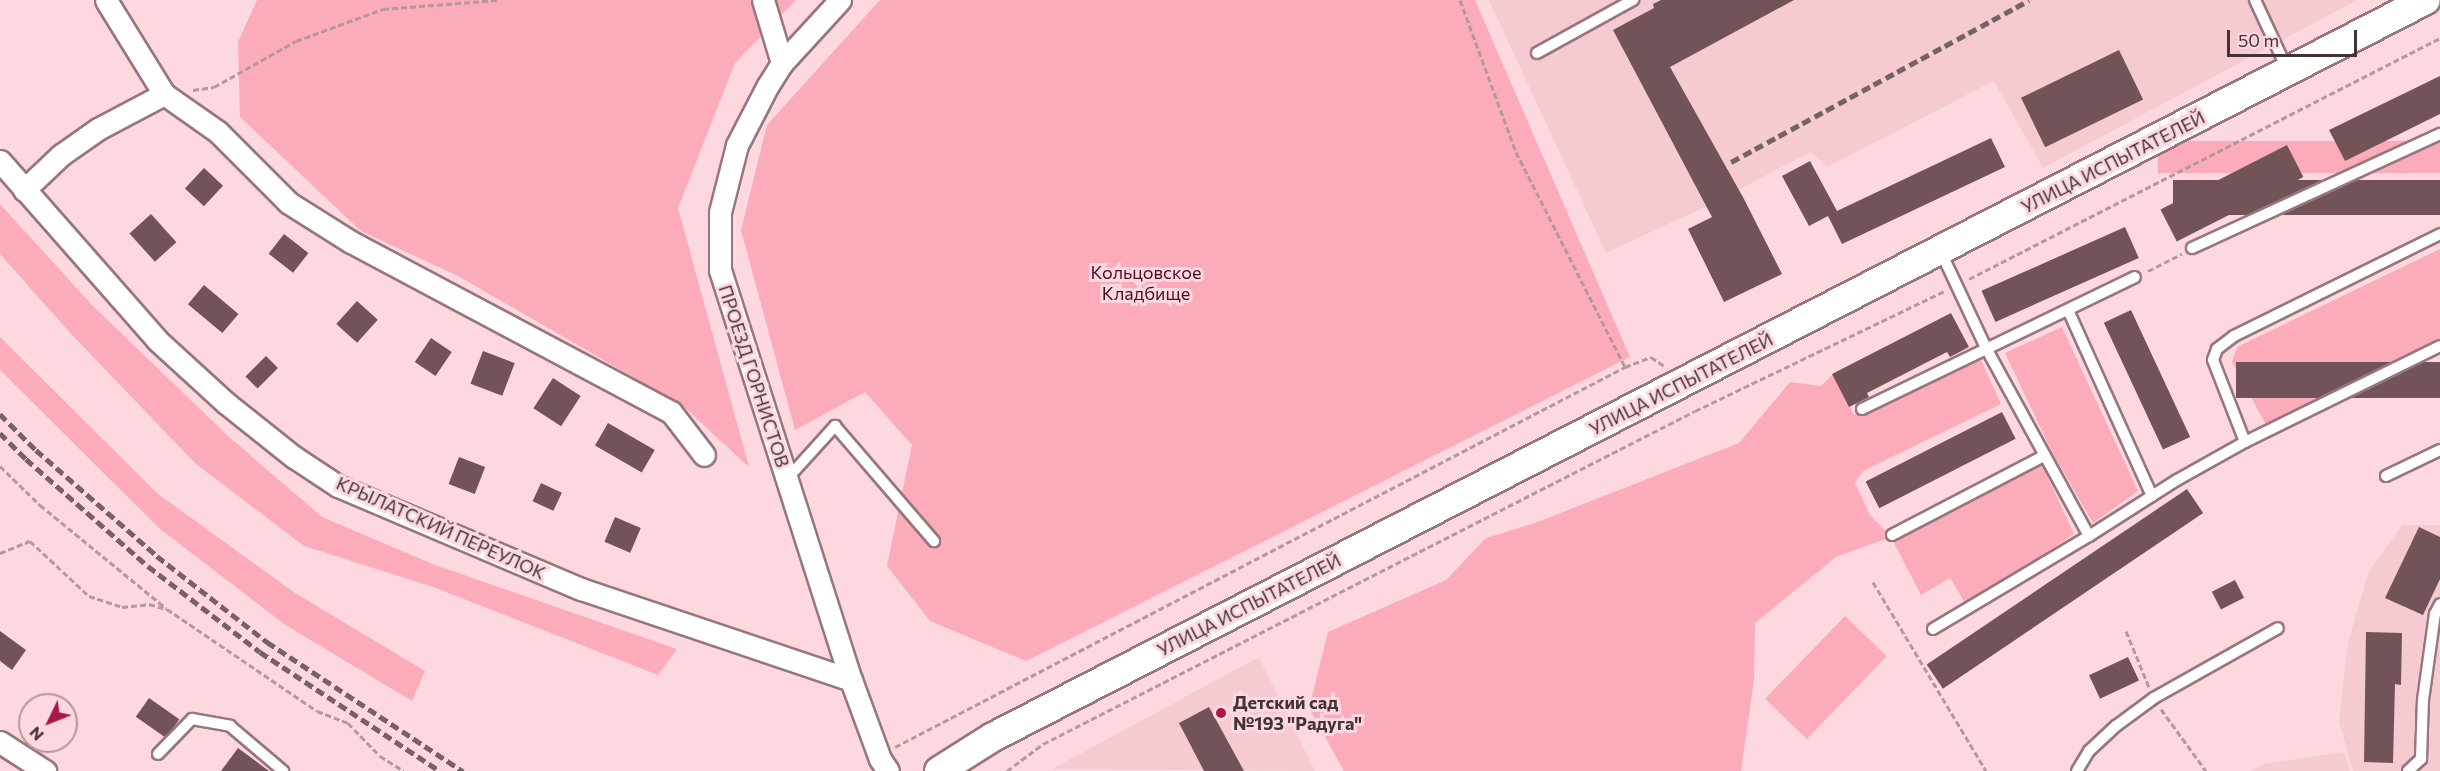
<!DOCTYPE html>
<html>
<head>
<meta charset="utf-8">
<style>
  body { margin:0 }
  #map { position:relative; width:2440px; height:771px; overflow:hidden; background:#fdd9df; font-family:Commissioner,sans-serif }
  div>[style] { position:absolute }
  .built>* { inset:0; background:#f5cad1 }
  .green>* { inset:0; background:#fcabba; transform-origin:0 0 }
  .building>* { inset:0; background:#725358; transform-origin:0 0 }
  .path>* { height:3px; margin-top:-1.5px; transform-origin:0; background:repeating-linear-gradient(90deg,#b3989c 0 6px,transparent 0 9px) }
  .roads { filter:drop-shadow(2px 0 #97767c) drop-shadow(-2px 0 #97767c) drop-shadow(0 2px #97767c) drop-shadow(0 -2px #97767c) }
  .service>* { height:10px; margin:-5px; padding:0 5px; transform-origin:5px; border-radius:5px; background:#fff }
  .minor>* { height:21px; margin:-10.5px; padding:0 10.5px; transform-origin:10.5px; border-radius:10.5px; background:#fff }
  .secondary>* { height:28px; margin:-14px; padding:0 14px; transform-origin:14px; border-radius:14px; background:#fff }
  .rail>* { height:4.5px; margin-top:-2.25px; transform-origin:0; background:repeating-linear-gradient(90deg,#766265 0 9px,transparent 0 13.5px) }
  .dots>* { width:16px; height:16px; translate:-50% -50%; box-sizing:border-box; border:3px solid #fdd9df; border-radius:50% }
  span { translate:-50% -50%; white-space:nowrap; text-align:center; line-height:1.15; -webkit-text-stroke:6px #fdd9df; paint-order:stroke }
  .street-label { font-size:18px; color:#423436 }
  .park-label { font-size:18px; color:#4d0d21 }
  .poi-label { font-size:18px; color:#423436; font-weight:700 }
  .left { translate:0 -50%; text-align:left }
  .north { position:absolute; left:18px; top:693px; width:60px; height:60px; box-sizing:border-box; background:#fdd9df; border:2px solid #b2979b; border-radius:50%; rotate:227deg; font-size:16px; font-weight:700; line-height:24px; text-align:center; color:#423436 }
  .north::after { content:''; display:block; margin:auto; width:21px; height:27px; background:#aa164b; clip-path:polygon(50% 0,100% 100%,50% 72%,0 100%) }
  .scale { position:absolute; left:2227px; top:30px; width:130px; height:27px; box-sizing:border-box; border:3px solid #423436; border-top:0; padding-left:8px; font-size:18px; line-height:21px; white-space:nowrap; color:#423436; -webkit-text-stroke:4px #fdd9df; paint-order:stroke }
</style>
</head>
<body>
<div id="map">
  <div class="built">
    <div style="clip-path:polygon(1489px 0,2357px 0,2043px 168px,1994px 81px,1827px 167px,1811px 152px,1707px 206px,1606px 253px)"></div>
    <div style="clip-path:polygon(2402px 525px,2440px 525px,2440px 771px,2353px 771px,2339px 722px,2348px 643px,2368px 573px)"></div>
    <div style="clip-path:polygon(1259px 657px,1315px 771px,1052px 769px)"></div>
    <div style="clip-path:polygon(2344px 752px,2350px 771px,2250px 771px,2264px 764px)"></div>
  </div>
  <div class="green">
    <div style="clip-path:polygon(257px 0,796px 0,735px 63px,678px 208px,749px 467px,683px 406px,460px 277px,361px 231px,240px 117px,238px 42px)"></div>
    <div style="clip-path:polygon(880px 0,1475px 0,1630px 357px,1026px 661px,930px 621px,887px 566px,912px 445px,865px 392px,795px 430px,741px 230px,767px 125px)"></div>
    <div style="left:2440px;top:141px;width:32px;height:282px;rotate:90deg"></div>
    <div style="clip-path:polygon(0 204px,92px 305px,228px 436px,322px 517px,435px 565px,677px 649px,658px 675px,433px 587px,304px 546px,195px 463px,73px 336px,0 254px)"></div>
    <div style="clip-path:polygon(2440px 249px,2440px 339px,2266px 425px,2232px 362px,2237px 347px)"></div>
    <div style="clip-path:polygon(2062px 327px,2138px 491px,2093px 523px,2052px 452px,2005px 353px)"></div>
    <div style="clip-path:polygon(0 337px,158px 494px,295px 593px,425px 671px,412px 701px,284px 624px,159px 528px,0 370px)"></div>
    <div style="clip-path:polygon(1980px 358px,2001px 404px,1863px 471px,1855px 483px,1870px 515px,1891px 537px,2040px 461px,2074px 534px,1967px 606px,1950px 578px,1921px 595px,1891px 537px,1836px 557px,1755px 623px,1754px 680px,1741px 771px,1344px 771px,1309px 708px,1328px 632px,1446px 580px,1486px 538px,1535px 523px,1739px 443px,1790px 382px,1821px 386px,1834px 373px,1854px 415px)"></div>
    <div style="left:1845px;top:616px;width:58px;height:115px;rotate:44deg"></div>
  </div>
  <div class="building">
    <div style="clip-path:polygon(1661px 0,1794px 0,1670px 67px,1744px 199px,1782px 274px,1724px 302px,1688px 229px,1712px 217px,1613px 30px,1654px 8px,1653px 4px)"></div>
    <div style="left:2119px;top:50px;width:55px;height:109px;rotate:64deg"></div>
    <div style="clip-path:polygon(2440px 76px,2440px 114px,2345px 161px,2329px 130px)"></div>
    <div style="clip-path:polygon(1991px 138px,2005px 167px,1842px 244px,1828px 216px,1809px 226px,1782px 176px,1810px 161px,1837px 211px)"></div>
    <div style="left:2287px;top:145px;width:36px;height:142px;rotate:63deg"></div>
    <div style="left:204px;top:168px;width:26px;height:28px;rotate:43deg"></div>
    <div style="left:2440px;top:180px;width:35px;height:267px;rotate:90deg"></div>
    <div style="left:151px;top:214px;width:38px;height:29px;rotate:48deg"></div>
    <div style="left:2125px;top:227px;width:34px;height:157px;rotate:66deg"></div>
    <div style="left:284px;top:234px;width:31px;height:25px;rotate:38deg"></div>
    <div style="left:204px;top:285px;width:45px;height:25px;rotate:40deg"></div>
    <div style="left:357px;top:301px;width:28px;height:31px;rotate:42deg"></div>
    <div style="left:2131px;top:310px;width:140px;height:30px;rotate:65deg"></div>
    <div style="clip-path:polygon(1951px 313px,1969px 347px,1950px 357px,1947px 352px,1867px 393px,1869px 397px,1849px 407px,1832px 374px)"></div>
    <div style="left:431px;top:338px;width:25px;height:29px;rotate:34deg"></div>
    <div style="left:483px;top:351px;width:34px;height:35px;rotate:21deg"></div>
    <div style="left:266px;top:356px;width:17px;height:29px;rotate:45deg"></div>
    <div style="left:2440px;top:362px;width:36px;height:204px;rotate:90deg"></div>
    <div style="left:553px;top:378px;width:33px;height:36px;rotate:33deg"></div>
    <div style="left:2002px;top:412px;width:30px;height:153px;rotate:63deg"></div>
    <div style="left:608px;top:423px;width:54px;height:26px;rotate:30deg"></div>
    <div style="left:459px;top:457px;width:28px;height:29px;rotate:21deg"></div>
    <div style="left:541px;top:483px;width:23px;height:20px;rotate:25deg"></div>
    <div style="left:2187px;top:489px;width:29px;height:314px;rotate:56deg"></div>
    <div style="left:615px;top:517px;width:28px;height:27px;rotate:23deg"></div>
    <div style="clip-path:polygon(2419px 527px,2440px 537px,2440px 579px,2423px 615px,2385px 598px)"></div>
    <div style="left:2235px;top:580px;width:20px;height:26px;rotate:63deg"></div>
    <div style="clip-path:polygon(0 631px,26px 650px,12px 670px,0 661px)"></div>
    <div style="clip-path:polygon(2366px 632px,2402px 633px,2401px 685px,2395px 684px,2393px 763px,2364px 762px)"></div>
    <div style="left:2128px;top:657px;width:26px;height:43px;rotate:65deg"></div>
    <div style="left:149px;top:698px;width:37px;height:23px;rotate:35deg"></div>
    <div style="clip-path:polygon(1209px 707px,1244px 771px,1204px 771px,1179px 723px)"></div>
    <div style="clip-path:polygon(238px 748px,269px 771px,221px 771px)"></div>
  </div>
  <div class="path">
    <div style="left:1460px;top:0;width:162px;rotate:69.8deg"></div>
    <div style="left:1516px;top:152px;width:241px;rotate:63.1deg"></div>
    <div style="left:1625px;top:367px;width:28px;rotate:-21deg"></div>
    <div style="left:1651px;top:357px;width:18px;rotate:34deg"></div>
    <div style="left:193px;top:90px;width:21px;rotate:-8deg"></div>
    <div style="left:214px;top:87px;width:94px;rotate:-29.3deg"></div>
    <div style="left:296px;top:41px;width:93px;rotate:-20.2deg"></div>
    <div style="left:383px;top:9px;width:114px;rotate:-4.5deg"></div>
    <div style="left:2148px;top:271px;width:38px;rotate:-27deg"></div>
    <div style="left:1969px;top:279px;width:529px;rotate:-27.1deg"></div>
    <div style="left:0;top:466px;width:56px;rotate:44.3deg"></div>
    <div style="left:40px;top:505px;width:163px;rotate:39.3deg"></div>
    <div style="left:0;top:553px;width:32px;rotate:-22deg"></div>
    <div style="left:30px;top:541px;width:81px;rotate:43deg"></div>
    <div style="left:89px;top:596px;width:35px;rotate:18deg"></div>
    <div style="left:122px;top:607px;width:27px;rotate:-6deg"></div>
    <div style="left:149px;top:604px;width:19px;rotate:16deg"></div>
    <div style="left:167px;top:609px;width:181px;rotate:34.2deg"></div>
    <div style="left:317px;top:711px;width:33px;rotate:21deg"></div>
    <div style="left:348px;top:723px;width:46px;rotate:45.9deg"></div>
    <div style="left:380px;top:756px;width:28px;rotate:32deg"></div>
    <div style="left:1873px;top:582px;width:220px;rotate:59.1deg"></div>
    <div style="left:2126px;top:631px;width:61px;rotate:67.7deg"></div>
    <div style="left:2161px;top:709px;width:77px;rotate:54deg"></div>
    <div style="left:895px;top:747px;width:823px;rotate:-27.5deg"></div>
    <div style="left:1007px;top:771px;width:45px;rotate:-36.9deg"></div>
    <div style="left:1043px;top:744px;width:732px;rotate:-27.06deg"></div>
    <div style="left:1695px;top:411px;width:276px;rotate:-25.7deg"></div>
  </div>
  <div class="roads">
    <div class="service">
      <div style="left:2255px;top:0;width:76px;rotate:65.1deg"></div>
      <div style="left:1537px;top:53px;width:110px;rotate:-28.9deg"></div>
      <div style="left:2192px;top:248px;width:273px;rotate:-24.7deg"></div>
      <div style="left:2068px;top:310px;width:204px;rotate:65.7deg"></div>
      <div style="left:1862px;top:409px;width:303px;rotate:-25.8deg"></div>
      <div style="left:2245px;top:442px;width:88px;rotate:-111.3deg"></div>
      <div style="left:2213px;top:360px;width:12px;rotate:-70deg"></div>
      <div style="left:2217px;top:349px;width:21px;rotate:-37deg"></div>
      <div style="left:2234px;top:336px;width:230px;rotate:-26.3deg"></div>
      <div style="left:2386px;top:476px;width:60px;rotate:-25.7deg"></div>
      <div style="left:787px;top:479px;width:72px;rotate:-47.8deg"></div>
      <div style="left:835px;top:426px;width:152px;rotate:49.3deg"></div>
      <div style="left:1892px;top:535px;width:171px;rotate:-27.5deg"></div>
      <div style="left:2089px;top:536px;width:104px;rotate:-32.5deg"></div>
      <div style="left:2177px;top:480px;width:78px;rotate:-29.2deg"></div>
      <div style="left:2245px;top:442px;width:217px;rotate:-26.2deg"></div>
      <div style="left:1933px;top:629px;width:182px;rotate:-30.8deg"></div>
      <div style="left:2089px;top:536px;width:212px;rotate:-118.7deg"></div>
      <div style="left:1987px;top:350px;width:110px;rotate:-115.2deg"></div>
      <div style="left:158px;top:754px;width:49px;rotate:-45.8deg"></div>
      <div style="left:192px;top:719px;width:39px;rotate:10deg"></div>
      <div style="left:230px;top:726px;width:70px;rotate:40.3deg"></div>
      <div style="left:2077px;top:771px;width:23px;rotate:-59deg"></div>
      <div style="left:2089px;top:751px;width:37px;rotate:-43deg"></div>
      <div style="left:2116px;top:726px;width:47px;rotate:-36.4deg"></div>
      <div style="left:2154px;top:698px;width:142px;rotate:-29.4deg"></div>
      <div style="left:2408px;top:771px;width:18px;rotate:-43deg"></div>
      <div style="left:2421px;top:759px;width:59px;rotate:-88.1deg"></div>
      <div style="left:2423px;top:700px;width:87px;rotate:-82.1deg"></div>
      <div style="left:2435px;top:614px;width:11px;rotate:-63deg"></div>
    </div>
    <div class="minor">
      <div style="left:763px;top:0;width:66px;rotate:73.2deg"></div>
      <div style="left:840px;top:0;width:86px;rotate:132.6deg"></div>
      <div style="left:782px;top:63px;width:26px;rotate:122deg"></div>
      <div style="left:768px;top:85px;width:68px;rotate:117.3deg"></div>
      <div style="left:737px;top:145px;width:69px;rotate:104.2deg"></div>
      <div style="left:720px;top:212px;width:58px;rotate:90deg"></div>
      <div style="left:720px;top:270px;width:430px;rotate:72.3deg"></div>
      <div style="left:851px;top:680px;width:84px;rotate:69.8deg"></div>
      <div style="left:880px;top:759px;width:14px;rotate:56deg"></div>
      <div style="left:164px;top:94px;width:66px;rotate:35.1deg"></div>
      <div style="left:218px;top:132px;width:100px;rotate:45deg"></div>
      <div style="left:289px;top:203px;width:73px;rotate:32.2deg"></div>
      <div style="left:351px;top:242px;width:362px;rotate:28deg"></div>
      <div style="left:671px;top:412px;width:54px;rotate:52.5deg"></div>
      <div style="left:0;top:161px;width:238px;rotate:48.7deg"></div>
      <div style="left:157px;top:340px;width:93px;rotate:42.4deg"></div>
      <div style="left:226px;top:403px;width:87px;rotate:38.5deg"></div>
      <div style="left:294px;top:457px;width:53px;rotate:33.4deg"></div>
      <div style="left:338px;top:486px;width:264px;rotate:23deg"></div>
      <div style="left:581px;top:589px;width:285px;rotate:18.6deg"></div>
      <div style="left:24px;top:190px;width:51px;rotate:-43.4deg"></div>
      <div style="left:61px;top:155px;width:45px;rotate:-35.1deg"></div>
      <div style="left:98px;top:129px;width:75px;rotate:-27.9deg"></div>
      <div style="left:164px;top:94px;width:110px;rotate:-121.7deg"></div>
      <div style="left:0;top:742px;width:54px;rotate:32.8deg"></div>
    </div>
    <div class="secondary">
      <div style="left:939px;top:771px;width:64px;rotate:-32.2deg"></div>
      <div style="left:993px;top:737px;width:1611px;rotate:-27.22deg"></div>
    </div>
  </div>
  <div class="rail">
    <div style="left:1731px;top:162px;width:339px;rotate:-28.5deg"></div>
    <div style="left:0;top:414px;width:51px;rotate:45deg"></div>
    <div style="left:36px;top:450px;width:161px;rotate:41.2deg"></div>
    <div style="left:157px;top:556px;width:140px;rotate:38deg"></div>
    <div style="left:267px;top:642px;width:235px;rotate:33.4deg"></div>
    <div style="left:0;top:433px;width:37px;rotate:45deg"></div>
    <div style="left:26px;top:459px;width:162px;rotate:41.3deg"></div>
    <div style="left:148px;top:566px;width:141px;rotate:37.5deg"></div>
    <div style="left:260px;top:652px;width:216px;rotate:33.5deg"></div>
  </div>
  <div class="dots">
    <div style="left:1221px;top:713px;background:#aa164b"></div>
  </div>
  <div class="street-label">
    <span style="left:2113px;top:162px;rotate:-27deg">УЛИЦА ИСПЫТАТЕЛЕЙ</span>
    <span style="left:754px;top:376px;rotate:72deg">ПРОЕЗД ГОРНИСТОВ</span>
    <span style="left:1681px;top:384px;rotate:-27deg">УЛИЦА ИСПЫТАТЕЛЕЙ</span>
    <span style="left:441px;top:528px;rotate:24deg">КРЫЛАТСКИЙ ПЕРЕУЛОК</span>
    <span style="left:1249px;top:605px;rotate:-27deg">УЛИЦА ИСПЫТАТЕЛЕЙ</span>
  </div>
  <div class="park-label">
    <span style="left:1146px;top:283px">Кольцовское<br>Кладбище</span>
  </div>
  <div class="poi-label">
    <span class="left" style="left:1233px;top:713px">Детский сад<br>№193 "Радуга"</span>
  </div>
  <div class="north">N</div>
  <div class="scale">50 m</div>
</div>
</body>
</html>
